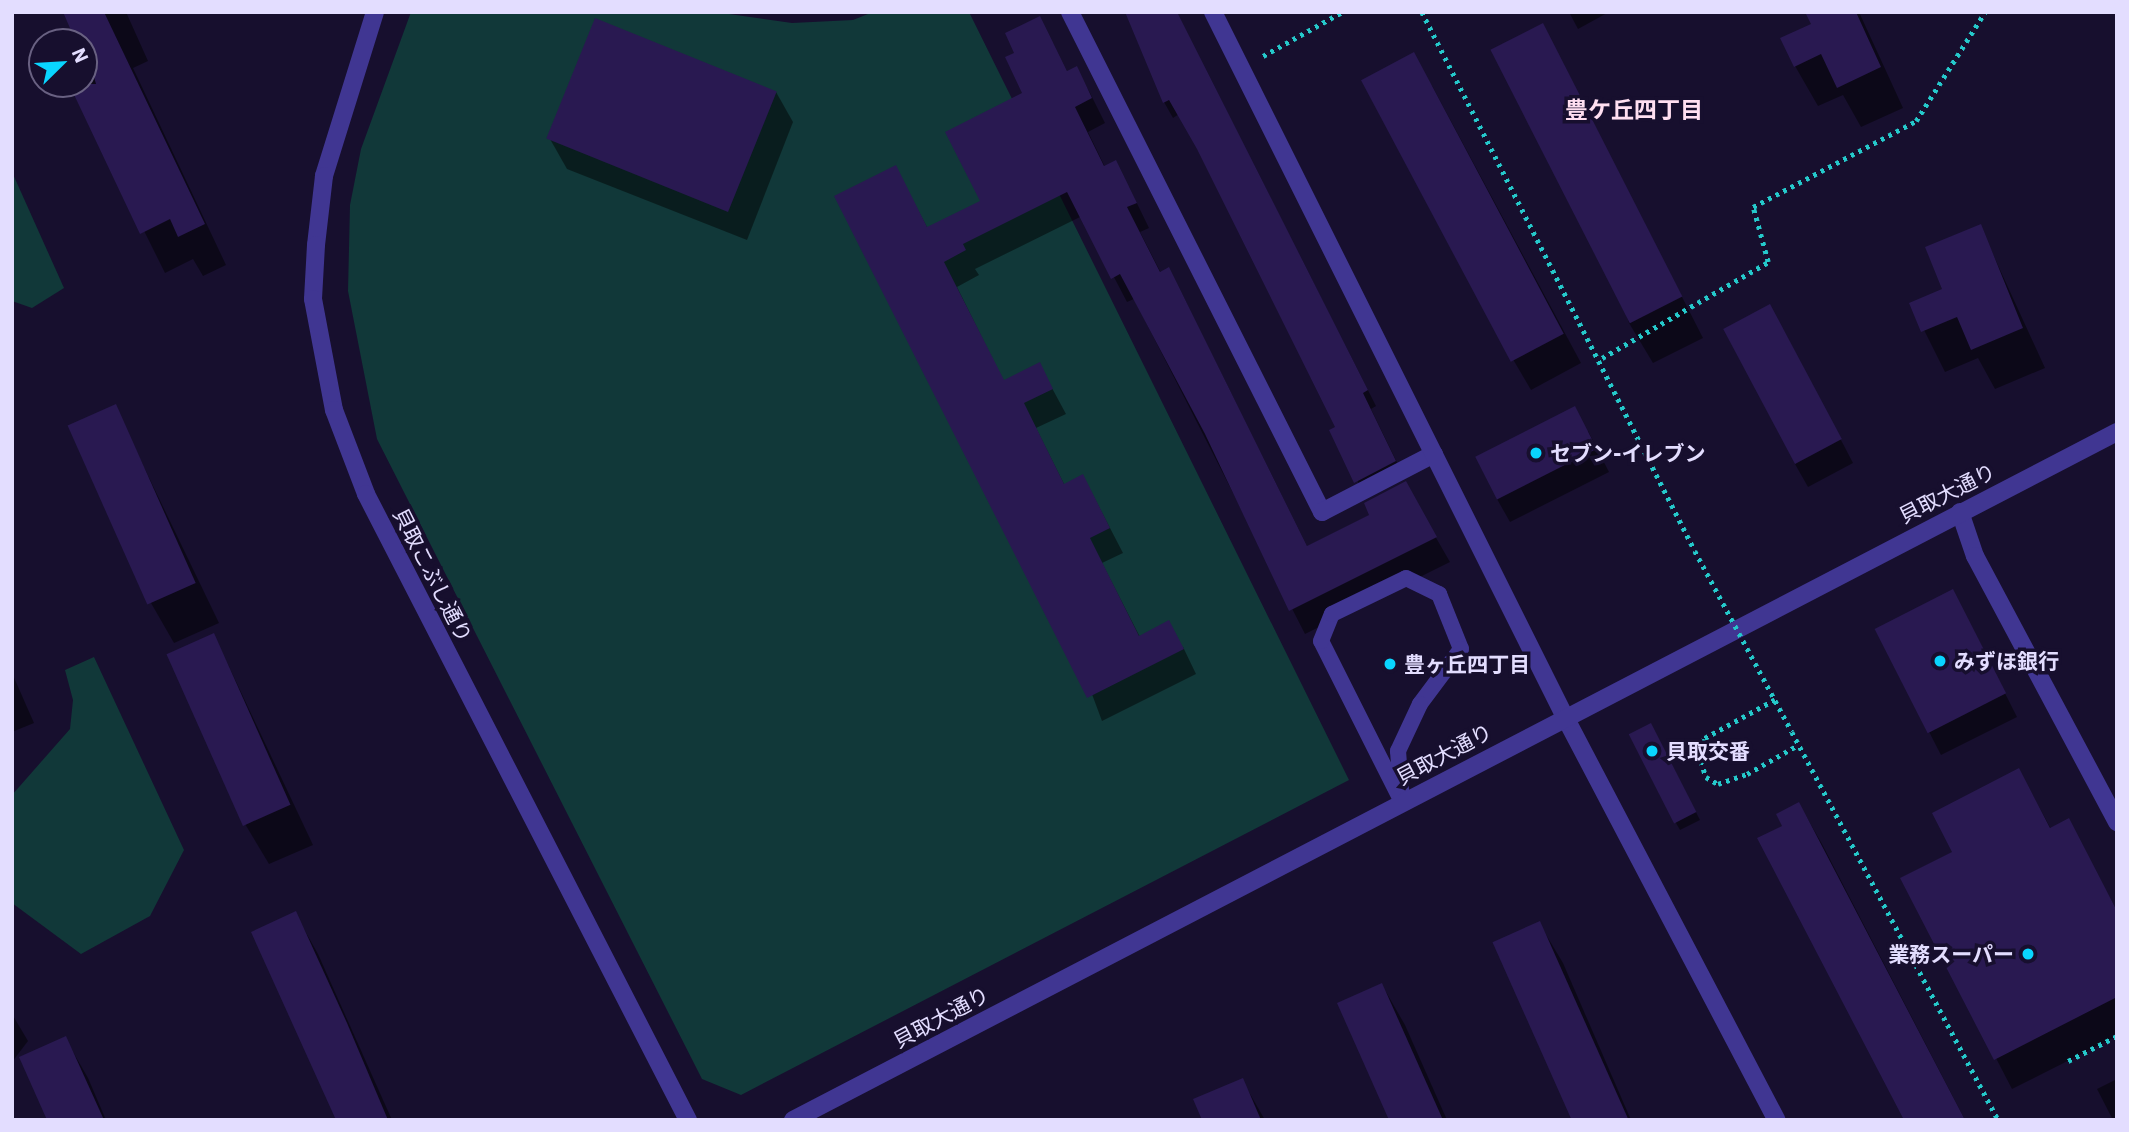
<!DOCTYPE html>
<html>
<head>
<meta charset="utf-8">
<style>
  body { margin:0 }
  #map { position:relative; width:2129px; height:1132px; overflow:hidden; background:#170f2e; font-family:"IBM Plex Sans","Noto Sans JP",sans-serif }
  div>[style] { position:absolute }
  .green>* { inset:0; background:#113839 }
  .shadow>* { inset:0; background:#0007 }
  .building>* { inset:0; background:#291951; transform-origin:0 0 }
  .path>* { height:4.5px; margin-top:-2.25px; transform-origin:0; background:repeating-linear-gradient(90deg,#25c9cb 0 3.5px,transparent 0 8.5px) }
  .service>* { height:16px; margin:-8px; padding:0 8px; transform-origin:8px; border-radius:8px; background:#403692 }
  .minor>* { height:18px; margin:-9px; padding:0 9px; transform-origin:9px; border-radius:9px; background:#403692 }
  .tertiary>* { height:18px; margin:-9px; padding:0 9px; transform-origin:9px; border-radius:9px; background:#403692 }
  .path-bridge>* { height:4.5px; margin-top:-2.25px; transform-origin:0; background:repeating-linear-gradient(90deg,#25c9cb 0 3.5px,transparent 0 8.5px) }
  .dots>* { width:19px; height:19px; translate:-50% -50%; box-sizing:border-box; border:4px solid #170f2e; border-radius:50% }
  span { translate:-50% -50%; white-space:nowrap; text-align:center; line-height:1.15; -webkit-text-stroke:7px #170f2e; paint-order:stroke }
  .poi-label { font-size:21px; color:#e3ddff; font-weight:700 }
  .left { translate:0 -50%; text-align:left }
  .right { translate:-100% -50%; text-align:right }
  .street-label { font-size:21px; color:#e3ddff }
  .neighbourhood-label { font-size:23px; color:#ffdff1; font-weight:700 }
  .frame { position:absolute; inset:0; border:14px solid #e3ddff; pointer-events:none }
  .north { position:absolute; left:28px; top:28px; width:70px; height:70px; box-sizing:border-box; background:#170f2e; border:2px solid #696182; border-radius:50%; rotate:66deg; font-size:19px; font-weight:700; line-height:28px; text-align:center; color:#e3ddff }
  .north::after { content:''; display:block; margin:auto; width:24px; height:32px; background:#09d5ff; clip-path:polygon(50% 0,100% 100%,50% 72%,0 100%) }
</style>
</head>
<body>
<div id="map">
  <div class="green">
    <div style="clip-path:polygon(411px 12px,715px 12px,792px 23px,853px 20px,873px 12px,969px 12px,1349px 780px,741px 1095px,702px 1079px,377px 439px,348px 291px,350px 205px,361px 149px)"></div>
    <div style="clip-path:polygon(12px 172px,64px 288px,32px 308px,12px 301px)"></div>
    <div style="clip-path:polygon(94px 657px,184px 850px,150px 916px,81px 954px,12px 903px,12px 795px,70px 729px,73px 700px,65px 670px)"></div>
  </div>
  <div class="shadow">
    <div style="clip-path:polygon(65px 12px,126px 12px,148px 61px,133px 68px,226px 265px,203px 276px,193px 259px,165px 273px,71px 84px,84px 84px,92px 71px,84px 42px)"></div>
    <div style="clip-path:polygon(1176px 12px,1376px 406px,1371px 409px,1404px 477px,1364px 497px,1337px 428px,1198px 149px,1179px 114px,1173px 118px,1164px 102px)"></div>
    <div style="clip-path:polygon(1569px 12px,1609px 12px,1578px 29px)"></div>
    <div style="clip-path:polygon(1807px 12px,1859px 12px,1903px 108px,1861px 127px,1843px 95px,1818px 106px,1795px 66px,1813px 24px)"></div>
    <div style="clip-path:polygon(1543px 25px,1703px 338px,1653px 363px,1629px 323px)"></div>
    <div style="clip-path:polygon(1053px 43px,1068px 73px,1076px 69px,1090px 93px,1105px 123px,1088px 132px,1105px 167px,1129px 187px,1149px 228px,1140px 232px,1161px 273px,1182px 294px,1308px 548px,1371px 516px,1405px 484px,1450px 562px,1305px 634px,1134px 299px,1127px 302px,1082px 216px,975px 269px,979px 275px,957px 287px,1004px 382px,1039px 364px,1066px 414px,1036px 428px,1065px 486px,1083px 476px,1123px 553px,1102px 563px,1140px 637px,1183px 647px,1196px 674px,1102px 721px,895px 167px,928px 229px,982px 202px,1025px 94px)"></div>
    <div style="clip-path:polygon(1431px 84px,1581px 363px,1531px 390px,1514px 361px)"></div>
    <div style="clip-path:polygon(776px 92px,793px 122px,747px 240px,567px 169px,550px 139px)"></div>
    <div style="clip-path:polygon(1980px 226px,2045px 368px,1995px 389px,1978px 358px,1945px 372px,1911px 304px,1945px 290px)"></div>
    <div style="clip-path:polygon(1783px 329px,1853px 463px,1808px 487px,1795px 464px)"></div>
    <div style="clip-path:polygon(115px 407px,219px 623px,174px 643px,151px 603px)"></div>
    <div style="clip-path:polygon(1588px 431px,1609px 472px,1510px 522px,1497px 499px)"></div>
    <div style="clip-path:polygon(1965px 614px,2017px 717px,1941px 755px,1876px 629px)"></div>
    <div style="clip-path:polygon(214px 635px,313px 845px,269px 864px,245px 824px)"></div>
    <div style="clip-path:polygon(12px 673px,34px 723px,12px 732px)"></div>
    <div style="clip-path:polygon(1655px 732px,1700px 820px,1680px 830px,1676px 823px)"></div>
    <div style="clip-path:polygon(2019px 770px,2051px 829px,2068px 820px,2117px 911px,2117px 1036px,2012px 1089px,1903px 879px,1954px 853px)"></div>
    <div style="clip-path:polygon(1799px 804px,1822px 844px,1965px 1120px,1906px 1120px,1784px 826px)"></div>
    <div style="clip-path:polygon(295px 913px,318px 954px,392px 1120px,338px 1120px)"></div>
    <div style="clip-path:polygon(1539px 923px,1563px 963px,1631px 1120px,1572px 1120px)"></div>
    <div style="clip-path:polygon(1382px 985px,1405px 1025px,1447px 1120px,1391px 1120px)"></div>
    <div style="clip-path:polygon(12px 1014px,28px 1041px,12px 1062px)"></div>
    <div style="clip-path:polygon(65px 1038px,88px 1078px,106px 1120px,49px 1120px)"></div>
    <div style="clip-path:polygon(2117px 1079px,2117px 1120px,2113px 1120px,2097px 1089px)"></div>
    <div style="clip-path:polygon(1242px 1080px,1265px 1120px,1204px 1120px)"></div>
  </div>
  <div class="building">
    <div style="clip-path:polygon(63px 12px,104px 12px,205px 224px,178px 237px,170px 219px,140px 234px,69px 84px,96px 84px,84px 42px,76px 42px)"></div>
    <div style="clip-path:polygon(1125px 12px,1177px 12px,1368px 390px,1363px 393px,1396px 461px,1354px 483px,1329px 430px,1335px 427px,1197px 149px,1169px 100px,1163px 103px)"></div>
    <div style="clip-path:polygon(1805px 12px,1856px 12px,1881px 67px,1837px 88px,1821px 54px,1794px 67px,1780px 38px,1811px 24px)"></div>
    <div style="clip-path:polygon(1040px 16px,1067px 71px,1077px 66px,1092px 98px,1075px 107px,1104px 166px,1116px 160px,1137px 203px,1127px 207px,1160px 272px,1169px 267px,1307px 546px,1369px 515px,1364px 503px,1406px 481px,1437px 537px,1289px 611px,1205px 434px,1120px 274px,1111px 279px,1067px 192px,963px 244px,966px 250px,944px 262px,1004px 380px,1040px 362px,1053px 389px,1024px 403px,1064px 484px,1083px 474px,1110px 528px,1090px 538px,1139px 636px,1169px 620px,1184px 649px,1087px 698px,834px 196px,896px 165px,927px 227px,980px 201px,945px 132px,1022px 93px,1005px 57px,1014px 53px,1005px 33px)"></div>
    <div style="left:595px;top:18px;width:196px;height:130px;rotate:22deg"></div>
    <div style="left:1543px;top:23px;width:307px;height:59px;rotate:63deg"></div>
    <div style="left:1414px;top:52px;width:319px;height:60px;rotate:62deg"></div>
    <div style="clip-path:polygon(1981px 224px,2023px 328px,1971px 350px,1957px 317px,1921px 332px,1909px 303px,1942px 289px,1925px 247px)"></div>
    <div style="left:1770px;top:304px;width:153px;height:53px;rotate:62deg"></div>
    <div style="left:116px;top:404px;width:196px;height:53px;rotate:66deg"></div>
    <div style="left:1575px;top:406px;width:48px;height:112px;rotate:63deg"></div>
    <div style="left:1953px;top:589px;width:117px;height:88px;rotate:63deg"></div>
    <div style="left:214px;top:633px;width:188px;height:52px;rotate:66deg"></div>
    <div style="left:1651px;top:723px;width:100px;height:25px;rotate:63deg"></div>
    <div style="clip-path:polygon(2019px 768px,2050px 828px,2069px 818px,2117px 911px,2117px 997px,1994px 1060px,1900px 878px,1952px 852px,1932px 813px)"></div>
    <div style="clip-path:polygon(1799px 802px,1965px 1120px,1904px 1120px,1757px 838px,1782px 826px,1776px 814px)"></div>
    <div style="clip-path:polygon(296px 911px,347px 1023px,388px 1120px,336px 1120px,251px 932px)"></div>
    <div style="left:1540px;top:921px;width:217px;height:52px;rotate:66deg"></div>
    <div style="clip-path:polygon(1382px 983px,1443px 1120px,1389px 1120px,1337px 1003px)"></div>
    <div style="clip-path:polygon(66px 1036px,104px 1120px,47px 1120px,19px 1057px)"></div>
    <div style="clip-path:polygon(1243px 1078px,1261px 1120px,1202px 1120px,1193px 1099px)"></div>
  </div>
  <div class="path">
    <div style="left:1422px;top:12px;width:604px;rotate:63.14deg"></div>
    <div style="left:1263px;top:56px;width:90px;rotate:-29.1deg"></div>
    <div style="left:1602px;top:358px;width:192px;rotate:-30deg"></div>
    <div style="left:1768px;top:262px;width:57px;rotate:-105.3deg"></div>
    <div style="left:1753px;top:207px;width:184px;rotate:-27.8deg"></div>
    <div style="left:1916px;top:121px;width:129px;rotate:-57.7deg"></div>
    <div style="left:1775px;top:700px;width:81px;rotate:151.2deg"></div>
    <div style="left:1704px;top:739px;width:15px;rotate:110deg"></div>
    <div style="left:1699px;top:753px;width:25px;rotate:74deg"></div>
    <div style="left:1706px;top:777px;width:14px;rotate:30deg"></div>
    <div style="left:1718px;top:784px;width:31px;rotate:-19deg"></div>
    <div style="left:1747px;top:774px;width:59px;rotate:-29.6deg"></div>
    <div style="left:1792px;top:732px;width:439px;rotate:62deg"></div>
    <div style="left:2068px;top:1061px;width:55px;rotate:-27deg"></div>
  </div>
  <div class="service">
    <div style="left:1406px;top:578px;width:37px;rotate:26deg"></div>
    <div style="left:1439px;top:594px;width:59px;rotate:68.2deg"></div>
    <div style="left:1461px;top:649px;width:69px;rotate:126.7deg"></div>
    <div style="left:1420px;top:704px;width:52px;rotate:115.1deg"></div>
    <div style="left:1398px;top:751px;width:51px;rotate:85.5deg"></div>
    <div style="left:1402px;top:802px;width:180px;rotate:-116.7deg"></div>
    <div style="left:1321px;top:641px;width:29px;rotate:-68deg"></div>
    <div style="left:1332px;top:614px;width:82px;rotate:-25.9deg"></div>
  </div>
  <div class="minor">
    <div style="left:1070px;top:12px;width:560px;rotate:63.25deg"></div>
    <div style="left:1322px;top:512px;width:126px;rotate:-27.4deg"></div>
    <div style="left:1960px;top:512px;width:46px;rotate:71.2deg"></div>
    <div style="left:1975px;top:556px;width:302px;rotate:61.9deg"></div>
    <div style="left:1565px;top:717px;width:455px;rotate:62.3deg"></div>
  </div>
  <div class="tertiary">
    <div style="left:375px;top:12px;width:172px;rotate:107.3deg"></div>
    <div style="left:324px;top:176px;width:69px;rotate:96.6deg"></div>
    <div style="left:316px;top:245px;width:54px;rotate:93.2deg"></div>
    <div style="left:313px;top:299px;width:113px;rotate:79.3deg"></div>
    <div style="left:334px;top:410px;width:90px;rotate:69.1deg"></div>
    <div style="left:366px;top:494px;width:704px;rotate:62.78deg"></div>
    <div style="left:1213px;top:12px;width:788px;rotate:63.47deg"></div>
    <div style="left:793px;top:1120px;width:1492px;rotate:-27.46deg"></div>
  </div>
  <div class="path-bridge">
    <div style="left:1695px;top:551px;width:205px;rotate:61.8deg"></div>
  </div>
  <div class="dots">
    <div style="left:1536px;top:453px;background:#09d5ff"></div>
    <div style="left:1940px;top:661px;background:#09d5ff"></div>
    <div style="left:1390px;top:664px;background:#09d5ff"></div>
    <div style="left:1652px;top:751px;background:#09d5ff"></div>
    <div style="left:2028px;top:954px;background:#09d5ff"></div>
  </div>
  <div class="poi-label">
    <span class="left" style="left:1550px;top:453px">セブン-イレブン</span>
    <span class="left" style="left:1954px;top:661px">みずほ銀行</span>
    <span class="left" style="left:1404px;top:664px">豊ヶ丘四丁目</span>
    <span class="left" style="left:1666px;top:751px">貝取交番</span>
    <span class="right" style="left:2014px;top:954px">業務スーパー</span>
  </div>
  <div class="street-label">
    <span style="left:1947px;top:493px;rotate:-27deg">貝取大通り</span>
    <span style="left:433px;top:575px;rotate:63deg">貝取こぶし通り</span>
    <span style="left:1444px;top:754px;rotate:-28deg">貝取大通り</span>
    <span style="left:941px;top:1017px;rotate:-28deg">貝取大通り</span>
  </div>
  <div class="neighbourhood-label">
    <span style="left:1634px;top:109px">豊ケ丘四丁目</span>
  </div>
  <div class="frame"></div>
  <div class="north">N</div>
</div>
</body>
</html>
